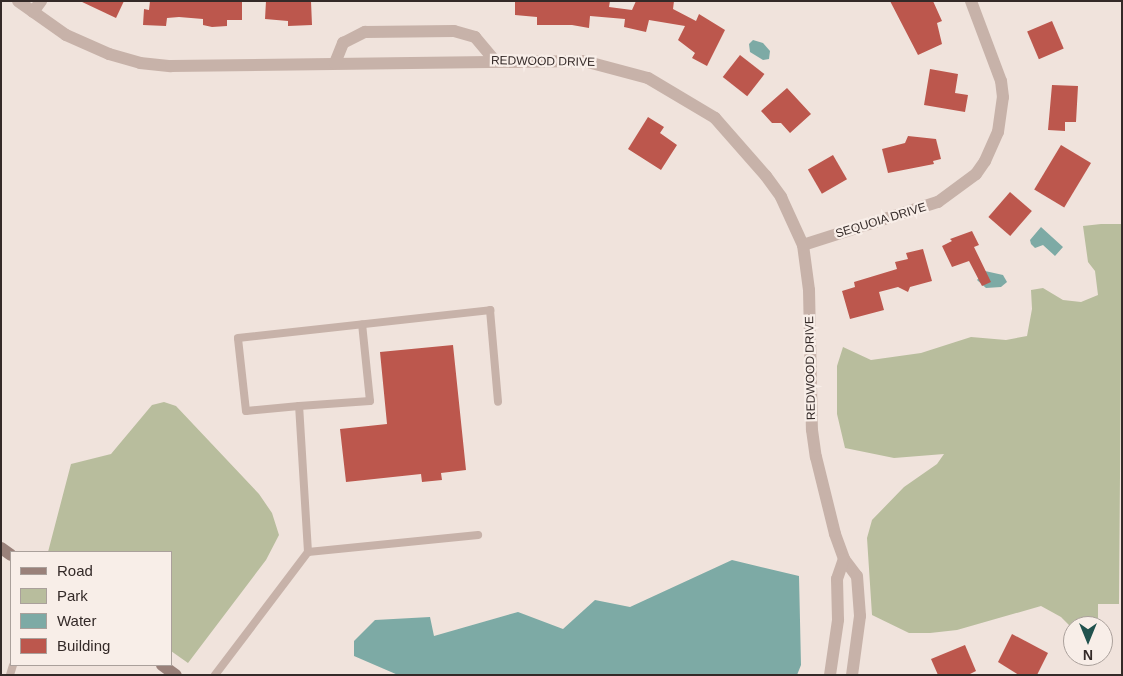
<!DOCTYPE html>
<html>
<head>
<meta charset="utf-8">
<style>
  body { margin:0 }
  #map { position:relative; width:1123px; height:676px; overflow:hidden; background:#f0e3dc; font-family:Arial,sans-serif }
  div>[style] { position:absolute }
  .green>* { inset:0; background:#b8bd9d }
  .water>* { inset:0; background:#7daaa5 }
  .building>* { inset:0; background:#bc574d; transform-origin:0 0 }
  .lane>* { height:8px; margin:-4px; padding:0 4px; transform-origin:4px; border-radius:4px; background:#c7b2a9 }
  .street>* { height:12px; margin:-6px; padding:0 6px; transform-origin:6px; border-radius:6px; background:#c7b2a9 }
  .secondary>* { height:12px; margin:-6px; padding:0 6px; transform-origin:6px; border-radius:6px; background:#9a817a }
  span { translate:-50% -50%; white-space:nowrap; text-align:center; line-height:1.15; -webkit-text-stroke:4.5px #f8eee8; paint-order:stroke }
  .street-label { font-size:12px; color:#342a28 }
  .frame { position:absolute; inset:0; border:2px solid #342a28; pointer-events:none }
  .legend { position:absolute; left:10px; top:551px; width:162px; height:115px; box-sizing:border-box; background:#f8eee8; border:1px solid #aaa09b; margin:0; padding:6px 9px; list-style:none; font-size:15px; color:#342a28 }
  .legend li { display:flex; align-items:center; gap:10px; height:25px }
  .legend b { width:25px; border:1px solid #aaa09b }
  .north { position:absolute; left:1063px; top:616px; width:50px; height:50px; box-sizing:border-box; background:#f8eee8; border:1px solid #aaa09b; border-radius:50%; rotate:180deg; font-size:14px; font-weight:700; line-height:20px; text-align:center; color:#342a28 }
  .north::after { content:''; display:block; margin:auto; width:18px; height:22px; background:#21524e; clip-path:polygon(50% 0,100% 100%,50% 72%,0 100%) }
</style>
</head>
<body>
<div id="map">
  <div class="green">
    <div style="clip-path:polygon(1101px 224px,1122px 224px,1119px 604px,1098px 604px,1098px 625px,1073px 626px,1073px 629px,1061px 617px,1041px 606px,957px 630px,930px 633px,909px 633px,872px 615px,867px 538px,872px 520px,904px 487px,937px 464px,944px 454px,894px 458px,845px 448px,837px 414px,837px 366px,843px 347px,871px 360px,921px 353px,971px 337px,1006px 340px,1027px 336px,1032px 309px,1031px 290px,1043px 288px,1063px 300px,1081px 302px,1098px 295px,1095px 271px,1088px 262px,1083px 226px)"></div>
    <div style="clip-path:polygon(164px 402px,176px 406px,259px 494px,272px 513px,279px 535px,266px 560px,188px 663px,171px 651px,171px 552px,48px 552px,71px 464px,111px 454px,152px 405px)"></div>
  </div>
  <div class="water">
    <div style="clip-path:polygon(753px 40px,763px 43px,770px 51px,769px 59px,763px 60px,750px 52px,749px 44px)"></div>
    <div style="clip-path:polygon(1041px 227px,1063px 247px,1055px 256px,1043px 245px,1035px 248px,1031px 244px,1030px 240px)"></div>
    <div style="clip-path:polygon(985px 271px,1003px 275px,1007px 282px,1001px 287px,986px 288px,977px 280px)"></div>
    <div style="clip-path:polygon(732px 560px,799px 576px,801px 665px,797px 675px,398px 675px,354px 656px,354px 641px,375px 620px,430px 617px,434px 636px,518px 612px,563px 629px,595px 600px,630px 607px)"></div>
  </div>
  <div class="building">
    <div style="clip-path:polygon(80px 1px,124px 1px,116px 18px)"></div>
    <div style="clip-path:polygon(150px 1px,242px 1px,242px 20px,227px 20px,227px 26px,212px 27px,203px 25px,203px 19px,179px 17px,167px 18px,166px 26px,143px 25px,144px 9px,149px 10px)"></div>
    <div style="clip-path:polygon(266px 1px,311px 1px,312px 25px,288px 26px,288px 21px,265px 19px)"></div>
    <div style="clip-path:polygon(515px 1px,610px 1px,609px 7px,632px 10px,636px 1px,674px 1px,673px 9px,696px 21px,699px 14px,725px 30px,707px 66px,692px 58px,695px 53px,678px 40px,685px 26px,649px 20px,646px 32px,624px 27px,625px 19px,590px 16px,589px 28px,572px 25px,537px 25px,537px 17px,515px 15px)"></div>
    <div style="clip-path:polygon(890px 1px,933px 1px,942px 21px,937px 23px,942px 44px,918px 55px)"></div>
    <div style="left:1052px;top:21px;width:30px;height:27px;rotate:67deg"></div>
    <div style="left:740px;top:55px;width:31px;height:28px;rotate:38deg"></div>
    <div style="clip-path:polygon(930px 69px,958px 74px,955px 93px,968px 95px,965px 112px,924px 105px)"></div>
    <div style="clip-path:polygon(1052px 85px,1078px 86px,1076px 122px,1065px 122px,1065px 131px,1048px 130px)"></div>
    <div style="clip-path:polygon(787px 88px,811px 114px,790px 133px,781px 123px,772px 123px,761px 111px)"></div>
    <div style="clip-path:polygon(648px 117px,664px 127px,660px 133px,677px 145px,661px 170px,628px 149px)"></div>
    <div style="clip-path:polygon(908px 136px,936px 139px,941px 159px,933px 161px,934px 164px,888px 173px,882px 149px,905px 143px)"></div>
    <div style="left:1061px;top:145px;width:35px;height:52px;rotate:31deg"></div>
    <div style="left:833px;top:155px;width:28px;height:29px;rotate:60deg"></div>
    <div style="left:1010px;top:192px;width:29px;height:33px;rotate:41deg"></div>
    <div style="clip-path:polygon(972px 231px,979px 245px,974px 247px,991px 282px,982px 286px,969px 261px,952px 267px,942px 246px,952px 241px,950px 239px)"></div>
    <div style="clip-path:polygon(923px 249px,932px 281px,910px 287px,908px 292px,898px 287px,879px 292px,884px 310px,850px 319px,842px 291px,855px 287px,854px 282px,897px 269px,895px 262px,908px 259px,906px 253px)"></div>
    <div style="clip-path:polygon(453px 345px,466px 470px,441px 473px,442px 480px,422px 482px,421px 474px,346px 482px,340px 429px,387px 424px,380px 352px)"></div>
    <div style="clip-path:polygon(1012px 634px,1048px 653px,1037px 675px,1019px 675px,998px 662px)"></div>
    <div style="clip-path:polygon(965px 645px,976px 671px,968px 675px,938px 675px,931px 659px)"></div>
  </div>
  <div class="lane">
    <div style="left:299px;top:406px;width:71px;rotate:-4deg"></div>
    <div style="left:370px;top:401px;width:77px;rotate:-95.9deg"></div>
    <div style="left:308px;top:552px;width:146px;rotate:-93.5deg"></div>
    <div style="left:299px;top:406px;width:53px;rotate:174.6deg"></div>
    <div style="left:246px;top:411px;width:73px;rotate:-96.3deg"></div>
    <div style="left:238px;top:338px;width:254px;rotate:-6.3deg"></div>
    <div style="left:490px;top:310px;width:92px;rotate:85deg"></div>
    <div style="left:10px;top:675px;width:10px;rotate:-73deg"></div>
    <div style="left:215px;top:675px;width:154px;rotate:-52.9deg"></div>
    <div style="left:308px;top:552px;width:171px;rotate:-5.7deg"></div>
  </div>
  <div class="street">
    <div style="left:18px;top:1px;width:59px;rotate:35.3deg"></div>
    <div style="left:66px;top:35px;width:47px;rotate:23.8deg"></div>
    <div style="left:109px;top:54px;width:32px;rotate:16deg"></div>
    <div style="left:140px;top:63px;width:31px;rotate:6deg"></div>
    <div style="left:171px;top:66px;width:413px;rotate:-0.7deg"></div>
    <div style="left:584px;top:61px;width:66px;rotate:14.9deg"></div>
    <div style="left:648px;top:78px;width:78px;rotate:30.8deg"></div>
    <div style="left:715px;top:118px;width:77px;rotate:48.7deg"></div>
    <div style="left:766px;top:176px;width:26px;rotate:54deg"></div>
    <div style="left:781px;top:197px;width:53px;rotate:65.4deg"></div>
    <div style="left:803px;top:245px;width:45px;rotate:82.4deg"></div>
    <div style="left:809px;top:290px;width:140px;rotate:88.8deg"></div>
    <div style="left:812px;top:430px;width:27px;rotate:82deg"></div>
    <div style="left:816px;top:457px;width:79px;rotate:76.1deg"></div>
    <div style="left:835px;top:534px;width:27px;rotate:70deg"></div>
    <div style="left:844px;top:559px;width:21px;rotate:53deg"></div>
    <div style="left:857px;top:576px;width:40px;rotate:85.7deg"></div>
    <div style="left:860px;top:616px;width:60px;rotate:97.7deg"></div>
    <div style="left:33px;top:12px;width:14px;rotate:-54deg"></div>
    <div style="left:335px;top:63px;width:22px;rotate:-68deg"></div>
    <div style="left:343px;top:43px;width:25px;rotate:-27deg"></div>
    <div style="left:365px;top:32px;width:89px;rotate:-0.6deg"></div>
    <div style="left:454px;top:31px;width:22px;rotate:16deg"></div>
    <div style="left:475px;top:37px;width:31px;rotate:50deg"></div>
    <div style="left:803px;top:245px;width:142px;rotate:-17.7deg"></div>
    <div style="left:938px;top:202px;width:47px;rotate:-36.4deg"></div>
    <div style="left:976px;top:174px;width:16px;rotate:-55deg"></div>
    <div style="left:985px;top:161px;width:32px;rotate:-66deg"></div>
    <div style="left:998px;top:132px;width:35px;rotate:-82deg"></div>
    <div style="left:1003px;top:97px;width:16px;rotate:-97deg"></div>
    <div style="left:1001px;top:81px;width:85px;rotate:-110.6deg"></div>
    <div style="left:830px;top:675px;width:56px;rotate:-81.7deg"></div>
    <div style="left:838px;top:620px;width:41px;rotate:-91.4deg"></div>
    <div style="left:837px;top:579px;width:21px;rotate:-71deg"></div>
  </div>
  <div class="secondary">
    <div style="left:1px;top:548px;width:12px;rotate:35deg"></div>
    <div style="left:162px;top:665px;width:17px;rotate:36deg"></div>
  </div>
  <div class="street-label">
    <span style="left:543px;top:62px;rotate:1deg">REDWOOD DRIVE</span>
    <span style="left:881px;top:221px;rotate:-17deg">SEQUOIA DRIVE</span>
    <span style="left:811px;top:368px;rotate:-91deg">REDWOOD DRIVE</span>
  </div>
  <div class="frame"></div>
  <ul class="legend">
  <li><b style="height:6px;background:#9a817a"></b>Road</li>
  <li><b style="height:14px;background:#b8bd9d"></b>Park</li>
  <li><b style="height:14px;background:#7daaa5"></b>Water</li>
  <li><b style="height:14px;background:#bc574d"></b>Building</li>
  </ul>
  <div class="north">N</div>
</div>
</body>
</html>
